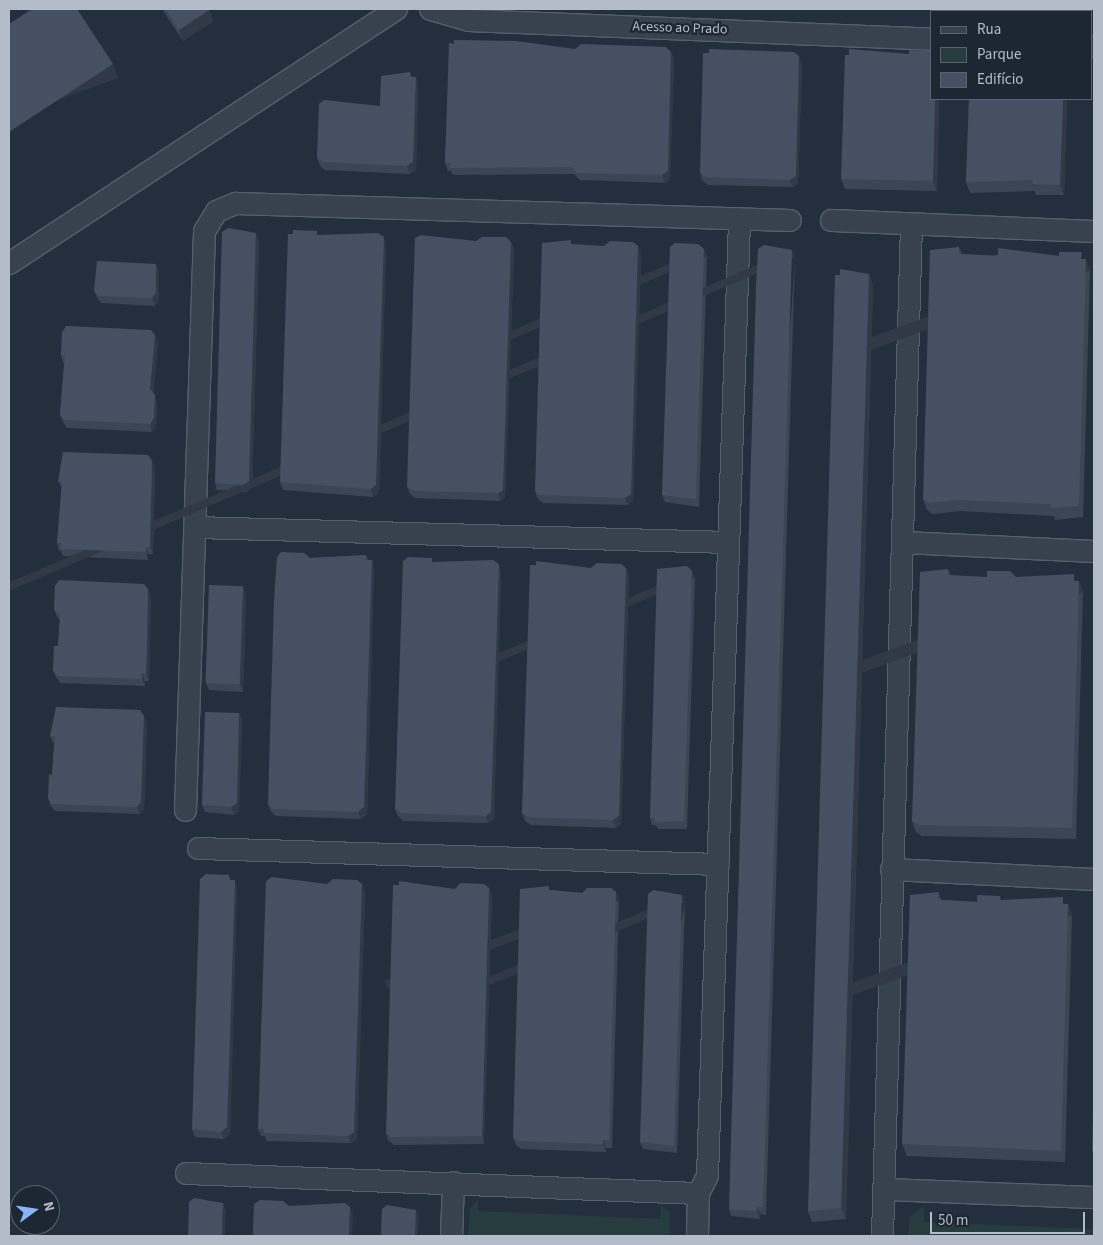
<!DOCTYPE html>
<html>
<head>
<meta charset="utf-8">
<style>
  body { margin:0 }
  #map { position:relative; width:1103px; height:1245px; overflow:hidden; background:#242f3e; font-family:"Source Sans 3",sans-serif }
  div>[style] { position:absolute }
  .green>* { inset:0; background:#263c3f }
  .roads { filter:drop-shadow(1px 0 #565f6c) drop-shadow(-1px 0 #565f6c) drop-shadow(0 1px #565f6c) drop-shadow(0 -1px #565f6c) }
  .street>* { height:21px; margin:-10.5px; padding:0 10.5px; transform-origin:10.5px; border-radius:10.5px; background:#38414e }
  .wall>* { inset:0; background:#3b4654 }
  .shaded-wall>* { inset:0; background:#303945; transform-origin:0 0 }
  .building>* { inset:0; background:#455162; transform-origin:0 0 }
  span { translate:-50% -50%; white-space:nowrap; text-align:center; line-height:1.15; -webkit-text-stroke:4.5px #1d2633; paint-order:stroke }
  .street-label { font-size:14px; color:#b4bcc9 }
  .frame { position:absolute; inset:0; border:10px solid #b4bcc9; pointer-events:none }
  .legend { position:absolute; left:930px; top:10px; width:162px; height:90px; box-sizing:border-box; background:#1d2633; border:1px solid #59626f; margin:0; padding:6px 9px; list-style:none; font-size:15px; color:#b4bcc9 }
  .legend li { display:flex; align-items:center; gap:10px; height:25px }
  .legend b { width:25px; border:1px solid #59626f }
  .north { position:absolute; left:10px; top:1185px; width:50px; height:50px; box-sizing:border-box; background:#1d2633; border:1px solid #59626f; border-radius:50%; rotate:76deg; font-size:14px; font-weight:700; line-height:20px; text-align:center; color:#b4bcc9 }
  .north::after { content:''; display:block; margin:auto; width:18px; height:22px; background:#8ab4f8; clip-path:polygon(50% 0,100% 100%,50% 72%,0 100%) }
  .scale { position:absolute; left:930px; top:1212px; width:155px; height:22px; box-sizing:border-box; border:2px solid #b4bcc9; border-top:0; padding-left:6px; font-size:15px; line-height:18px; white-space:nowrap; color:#b4bcc9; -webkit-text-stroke:4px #1d2633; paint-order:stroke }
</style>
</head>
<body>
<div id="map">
  <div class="green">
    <div style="clip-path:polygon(478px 1199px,478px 1211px,660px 1219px,661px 1205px,670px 1213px,670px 1236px,468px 1236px,470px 1209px)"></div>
    <div style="clip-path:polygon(924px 1206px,924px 1222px,1094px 1229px,1094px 1236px,908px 1236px,910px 1216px)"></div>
  </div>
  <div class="roads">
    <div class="street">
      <div style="left:430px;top:9px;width:40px;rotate:16deg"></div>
      <div style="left:468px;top:20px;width:464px;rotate:2.3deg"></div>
      <div style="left:1092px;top:46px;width:2px"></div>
      <div style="left:831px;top:220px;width:263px;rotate:2.4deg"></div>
      <div style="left:9px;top:263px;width:463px;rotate:-33.3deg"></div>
      <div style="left:195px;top:527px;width:533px;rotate:1.61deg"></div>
      <div style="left:903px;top:542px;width:191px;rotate:2.7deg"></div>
      <div style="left:185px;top:810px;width:579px;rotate:-88.12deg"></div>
      <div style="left:204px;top:231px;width:23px;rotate:-59deg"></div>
      <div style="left:216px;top:211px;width:21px;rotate:-23deg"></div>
      <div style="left:235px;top:203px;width:555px;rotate:1.75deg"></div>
      <div style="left:198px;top:848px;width:520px;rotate:1.76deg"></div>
      <div style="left:891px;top:869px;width:203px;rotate:2.8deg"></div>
      <div style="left:186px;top:1173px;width:512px;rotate:2.24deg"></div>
      <div style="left:883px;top:1189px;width:211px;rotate:2.2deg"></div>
      <div style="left:451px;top:1236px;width:54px;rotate:-87.9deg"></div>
      <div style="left:697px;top:1236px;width:43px;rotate:-88.7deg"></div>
      <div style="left:698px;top:1193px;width:20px;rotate:-63deg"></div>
      <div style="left:707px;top:1175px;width:957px;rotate:-88.08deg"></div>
      <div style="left:882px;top:1236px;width:1011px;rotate:-88.36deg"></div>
    </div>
  </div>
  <div class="wall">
    <div style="clip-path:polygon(162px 9px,209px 9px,213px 21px,183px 41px)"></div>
    <div style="clip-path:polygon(575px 49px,671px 52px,674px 59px,670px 179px,665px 183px,580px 180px,574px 174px,453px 175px,451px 171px,448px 171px,445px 163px)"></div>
    <div style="clip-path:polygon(802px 64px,798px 183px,793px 187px,708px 185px,702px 180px,700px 172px)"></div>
    <div style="clip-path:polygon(410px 72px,412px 77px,418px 84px,416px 170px,410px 174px,325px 170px,320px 166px,317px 158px,380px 106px)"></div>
    <div style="clip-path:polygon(932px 99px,939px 99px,937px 191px,845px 189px,841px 179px)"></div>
    <div style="clip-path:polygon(969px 99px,1067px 99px,1064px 195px,1036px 195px,1035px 191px,970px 193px,966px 182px)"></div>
    <div style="clip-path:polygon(293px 234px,318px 235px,386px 245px,379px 493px,373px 497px,283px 490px,280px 482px)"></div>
    <div style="clip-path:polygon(259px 241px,252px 488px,246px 492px,217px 490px,215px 483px)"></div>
    <div style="clip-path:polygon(476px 241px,511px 242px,514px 249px,505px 497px,500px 501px,415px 498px,410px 494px,407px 486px)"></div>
    <div style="clip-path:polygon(573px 244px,641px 254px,633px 501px,628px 505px,543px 503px,537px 498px,535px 491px)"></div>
    <div style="clip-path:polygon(959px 247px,962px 254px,1084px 259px,1090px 270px,1083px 517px,1055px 520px,1054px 516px,961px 511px,933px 514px,927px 510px,923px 499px)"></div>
    <div style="clip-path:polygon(704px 249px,707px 256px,699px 507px,665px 502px,662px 495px)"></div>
    <div style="clip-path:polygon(795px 257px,766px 1215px,760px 1214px,760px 1219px,731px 1216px,729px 1209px)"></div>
    <div style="clip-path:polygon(159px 271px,159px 300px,155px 306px,101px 303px,97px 298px,94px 290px)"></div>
    <div style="clip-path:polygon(869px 274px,873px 285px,846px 1219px,812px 1222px,808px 1211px)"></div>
    <div style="clip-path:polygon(158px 343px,153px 393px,157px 403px,156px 426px,152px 432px,67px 428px,63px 422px,60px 415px,64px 363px,63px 363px,61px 355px)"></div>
    <div style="clip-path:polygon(155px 468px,153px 554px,148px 554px,148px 560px,63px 556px,61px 551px,59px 551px,57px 543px,62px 488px,58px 481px)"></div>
    <div style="clip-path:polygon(366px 555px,368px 560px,372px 560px,374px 567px,367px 815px,361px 819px,276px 816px,271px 812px,268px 804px,310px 558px)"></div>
    <div style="clip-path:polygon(433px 562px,501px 572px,494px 819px,488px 823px,403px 821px,398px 816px,395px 809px)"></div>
    <div style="clip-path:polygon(591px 568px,626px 568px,629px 576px,621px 824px,616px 828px,531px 825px,525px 821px,522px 813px)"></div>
    <div style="clip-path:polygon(948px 569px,951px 576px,987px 577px,1016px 577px,1079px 581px,1083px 592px,1076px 839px,922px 836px,916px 832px,912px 821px)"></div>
    <div style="clip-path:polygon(692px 571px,695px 578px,687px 829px,658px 829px,656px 825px,652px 825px,650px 818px)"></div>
    <div style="clip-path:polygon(243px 586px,246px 594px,243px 692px,209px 690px,206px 683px)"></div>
    <div style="clip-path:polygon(148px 589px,151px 597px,149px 681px,145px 681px,145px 686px,60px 683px,56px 677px,53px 670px,58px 646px,60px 620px,57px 617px,54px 609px)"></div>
    <div style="clip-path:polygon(239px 713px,242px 720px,239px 811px,234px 815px,205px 812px,202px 805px)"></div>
    <div style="clip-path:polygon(147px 724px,144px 809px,139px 814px,55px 811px,50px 805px,48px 798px,52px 775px,54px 743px,53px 743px,50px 736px)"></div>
    <div style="clip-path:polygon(229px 875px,231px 880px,237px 887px,230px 1135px,224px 1139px,195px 1137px,192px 1129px)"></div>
    <div style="clip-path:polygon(489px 888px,492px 896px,484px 1144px,394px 1145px,388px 1140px,386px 1133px,455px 889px)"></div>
    <div style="clip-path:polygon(551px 890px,582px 893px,616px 892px,619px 900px,612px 1148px,606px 1148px,606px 1152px,521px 1149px,516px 1145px,513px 1137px)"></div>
    <div style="clip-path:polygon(365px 891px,357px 1139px,351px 1143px,266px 1141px,265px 1136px,261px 1136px,258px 1129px)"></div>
    <div style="clip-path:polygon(939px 892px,941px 900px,943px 900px,977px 902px,1000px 896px,1001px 900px,1068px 904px,1072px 915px,1065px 1162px,907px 1156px,902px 1144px)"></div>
    <div style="clip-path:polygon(685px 902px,677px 1153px,643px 1149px,640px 1142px)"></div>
  </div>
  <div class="shaded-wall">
    <div style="clip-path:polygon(209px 10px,213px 21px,183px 41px,179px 30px)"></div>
    <div style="clip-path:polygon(671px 52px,674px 59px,670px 179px,665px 183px,662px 175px)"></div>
    <div style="clip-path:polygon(799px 56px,802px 64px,798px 183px,793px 187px,790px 180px)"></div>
    <div style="left:113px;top:64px;width:15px;height:124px;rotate:70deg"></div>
    <div style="clip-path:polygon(416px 77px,418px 84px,416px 170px,410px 174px,407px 166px)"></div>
    <div style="clip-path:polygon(935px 99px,939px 99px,937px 191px,933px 181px)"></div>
    <div style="clip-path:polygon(1063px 99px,1067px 99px,1064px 195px,1060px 185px)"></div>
    <div style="clip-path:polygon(256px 233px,259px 241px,252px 488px,246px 492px,243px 485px)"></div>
    <div style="clip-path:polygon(384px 237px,386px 245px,379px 493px,373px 497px,371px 489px)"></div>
    <div style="clip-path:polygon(511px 242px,514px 249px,505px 497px,500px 501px,498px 493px)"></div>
    <div style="clip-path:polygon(638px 246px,641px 254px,633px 501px,628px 505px,625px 498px)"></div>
    <div style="left:704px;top:249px;width:8px;height:250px;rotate:67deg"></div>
    <div style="left:792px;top:250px;width:8px;height:957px;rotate:67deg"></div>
    <div style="left:1086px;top:259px;width:12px;height:247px;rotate:70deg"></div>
    <div style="clip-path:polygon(156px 264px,159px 271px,159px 300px,155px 306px,152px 298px)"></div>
    <div style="clip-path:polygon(869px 274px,873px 285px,846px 1219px,841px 1208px)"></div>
    <div style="clip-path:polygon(155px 335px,158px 343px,153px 397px,150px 389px)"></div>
    <div style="clip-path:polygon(155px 395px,157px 403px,156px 426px,152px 432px,150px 424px)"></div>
    <div style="clip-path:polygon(152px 461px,155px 468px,153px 554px,150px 547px)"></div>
    <div style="clip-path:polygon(146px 547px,148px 554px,148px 560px,146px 552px)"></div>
    <div style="clip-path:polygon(372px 560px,374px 567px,367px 815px,361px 819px,358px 812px)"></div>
    <div style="clip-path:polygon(499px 564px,501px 572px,494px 819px,488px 823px,486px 816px)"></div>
    <div style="clip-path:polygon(626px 568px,629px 576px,621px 824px,616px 828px,613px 820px)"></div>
    <div style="left:692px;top:571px;width:8px;height:250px;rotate:67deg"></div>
    <div style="left:1079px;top:581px;width:12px;height:247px;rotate:70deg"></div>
    <div style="clip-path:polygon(243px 586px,246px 594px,243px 692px,240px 684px)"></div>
    <div style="clip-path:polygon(148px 589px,151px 597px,149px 681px,146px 674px)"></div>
    <div style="clip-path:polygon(142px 673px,145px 681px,145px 686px,142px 679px)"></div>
    <div style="clip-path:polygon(239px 713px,242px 720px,239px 811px,234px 815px,231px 807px)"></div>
    <div style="clip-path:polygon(144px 716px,147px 724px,144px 809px,139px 814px,137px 807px)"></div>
    <div style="clip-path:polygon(235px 880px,237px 887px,230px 1135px,224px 1139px,221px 1132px)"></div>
    <div style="clip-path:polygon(362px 884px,365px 891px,357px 1139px,351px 1143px,348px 1136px)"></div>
    <div style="clip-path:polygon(489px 888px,492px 896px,484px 1144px,482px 1136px)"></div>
    <div style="left:616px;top:892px;width:9px;height:248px;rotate:69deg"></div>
    <div style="left:682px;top:895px;width:8px;height:251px;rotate:67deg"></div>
    <div style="left:1068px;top:904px;width:12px;height:247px;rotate:70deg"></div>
    <div style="clip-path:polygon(603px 1140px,606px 1148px,606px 1152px,603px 1144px)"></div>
    <div style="clip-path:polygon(223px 1203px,226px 1211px,225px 1236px,222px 1236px)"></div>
    <div style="clip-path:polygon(350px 1207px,353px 1215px,352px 1236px,349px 1236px)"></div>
    <div style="clip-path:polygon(757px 1207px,760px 1214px,760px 1219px,757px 1211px)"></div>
    <div style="clip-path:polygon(416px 1210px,419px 1217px,418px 1236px,415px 1236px)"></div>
  </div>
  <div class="building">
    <div style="clip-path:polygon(32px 9px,77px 9px,113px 64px,9px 132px,9px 24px)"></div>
    <div style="clip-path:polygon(165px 9px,209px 9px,209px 10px,179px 30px)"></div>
    <div style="clip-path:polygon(454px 40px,516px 41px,575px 49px,581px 44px,666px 47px,671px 52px,668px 171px,662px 175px,577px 173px,572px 167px,450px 168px,451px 163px,445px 163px,449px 43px,454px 44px)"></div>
    <div style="clip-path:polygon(709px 49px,794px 52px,799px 56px,796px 176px,790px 180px,705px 177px,700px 172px,703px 53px,709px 53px)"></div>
    <div style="clip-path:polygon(849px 49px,909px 54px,909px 50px,932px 51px,932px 99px,935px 99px,933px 181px,841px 179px,845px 55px,849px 55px)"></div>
    <div style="clip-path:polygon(410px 72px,410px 77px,416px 77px,413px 162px,407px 166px,323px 162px,317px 158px,319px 104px,324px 100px,380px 106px,381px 76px)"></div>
    <div style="clip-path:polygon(969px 99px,1063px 99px,1060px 185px,1032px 184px,1033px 180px,966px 182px)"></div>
    <div style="clip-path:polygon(228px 228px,256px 233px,249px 481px,243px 485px,215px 483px,222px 232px)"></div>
    <div style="clip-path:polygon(293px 230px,317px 231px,317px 235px,378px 233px,384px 237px,376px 485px,371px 489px,280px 482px,288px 234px,293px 234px)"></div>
    <div style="clip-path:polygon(421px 235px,476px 241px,482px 237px,506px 237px,511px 242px,503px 490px,498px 493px,413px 491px,407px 486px,415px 238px)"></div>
    <div style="clip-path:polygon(571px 240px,571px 244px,604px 246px,610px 241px,633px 242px,638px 246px,631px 494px,625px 498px,540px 495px,535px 491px,542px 243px)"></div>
    <div style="clip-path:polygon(675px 243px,698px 244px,704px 249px,696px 499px,662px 495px,670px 247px)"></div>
    <div style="clip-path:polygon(764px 245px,792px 250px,763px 1207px,757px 1207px,757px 1211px,729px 1209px,756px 288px,758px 249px)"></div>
    <div style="clip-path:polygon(959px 247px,959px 254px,993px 256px,998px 255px,998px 248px,1059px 256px,1059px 252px,1082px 252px,1081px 259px,1086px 259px,1079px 506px,1051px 508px,1051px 504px,957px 500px,929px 503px,923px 499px,930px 250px)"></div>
    <div style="clip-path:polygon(97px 261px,156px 264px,156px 293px,152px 298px,98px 296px,94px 290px)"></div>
    <div style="clip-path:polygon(840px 269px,869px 274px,841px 1208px,808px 1211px,835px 275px,840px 275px)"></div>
    <div style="clip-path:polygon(66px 326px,151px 330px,155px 335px,150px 389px,155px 395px,154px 418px,150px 424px,65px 420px,60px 415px,65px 355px,61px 355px,62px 332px)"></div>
    <div style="clip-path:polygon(63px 452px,148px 455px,152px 461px,150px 547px,146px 547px,146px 552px,60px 549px,61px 543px,57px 543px,62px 481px,58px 481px)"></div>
    <div style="clip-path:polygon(281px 552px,304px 553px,310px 558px,366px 555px,366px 560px,372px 560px,364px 807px,358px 812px,273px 809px,268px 804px,274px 600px,277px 557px)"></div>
    <div style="clip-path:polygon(408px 557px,432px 558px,432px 562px,493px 560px,499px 564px,491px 812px,486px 816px,401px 813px,395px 809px,403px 561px)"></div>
    <div style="clip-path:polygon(536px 561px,591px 568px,597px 563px,621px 564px,626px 568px,619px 816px,613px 820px,528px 817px,522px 813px,530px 565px,536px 565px)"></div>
    <div style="clip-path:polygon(687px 566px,692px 571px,684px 821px,655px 822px,655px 818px,650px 818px,657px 569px)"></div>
    <div style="clip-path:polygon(948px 569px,948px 575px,987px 577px,987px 571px,1010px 571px,1016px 577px,1074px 574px,1074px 581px,1079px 581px,1072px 828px,918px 825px,912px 821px,920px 572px)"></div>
    <div style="clip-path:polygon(59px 580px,144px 584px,148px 589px,147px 650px,146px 674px,142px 673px,142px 679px,57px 676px,53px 670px,54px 646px,58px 646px,60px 615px,54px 609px,55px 586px)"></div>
    <div style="left:209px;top:585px;width:34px;height:98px;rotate:2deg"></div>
    <div style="clip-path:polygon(56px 707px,140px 710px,144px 716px,141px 802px,137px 807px,52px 804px,48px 798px,49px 774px,52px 775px,55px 736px,50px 736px)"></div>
    <div style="clip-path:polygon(205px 712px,239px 713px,237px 803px,231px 807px,202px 805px)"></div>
    <div style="clip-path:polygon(206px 874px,229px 875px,229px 880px,235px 880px,227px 1127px,221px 1132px,192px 1129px,200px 879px)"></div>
    <div style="clip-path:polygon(272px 877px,327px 884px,333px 879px,357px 880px,362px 884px,354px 1132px,348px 1136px,264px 1133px,264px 1129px,258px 1129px,266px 881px)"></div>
    <div style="clip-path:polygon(399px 881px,455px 889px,460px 883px,484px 884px,489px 888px,482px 1136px,391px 1137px,386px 1133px,393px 885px,399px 885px)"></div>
    <div style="clip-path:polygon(549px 886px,549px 890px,582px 893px,587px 888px,611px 888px,616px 892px,609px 1140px,603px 1140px,603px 1144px,518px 1141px,513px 1137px,520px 889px)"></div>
    <div style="clip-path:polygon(653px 890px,682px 895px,674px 1146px,640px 1142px,648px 894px)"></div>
    <div style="clip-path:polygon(939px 892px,938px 899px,943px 900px,977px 902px,977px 895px,1000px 896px,1000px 900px,1063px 897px,1063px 904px,1068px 904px,1061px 1151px,902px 1144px,910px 895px)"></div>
    <div style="clip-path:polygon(1094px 1071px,1094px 1151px,1092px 1151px)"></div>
    <div style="clip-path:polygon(194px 1198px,223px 1203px,222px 1236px,188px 1236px,189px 1202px)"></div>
    <div style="clip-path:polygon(260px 1200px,283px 1201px,289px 1206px,345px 1203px,350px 1207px,349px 1236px,253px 1236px,254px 1204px)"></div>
    <div style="clip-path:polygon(387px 1205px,416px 1210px,415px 1236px,381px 1236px,382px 1209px)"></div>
  </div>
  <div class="street-label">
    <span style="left:680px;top:28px;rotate:2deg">Acesso ao Prado</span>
  </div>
  <div class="frame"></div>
  <ul class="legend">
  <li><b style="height:6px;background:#38414e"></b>Rua</li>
  <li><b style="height:14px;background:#263c3f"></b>Parque</li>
  <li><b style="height:14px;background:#455162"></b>Edifício</li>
  </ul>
  <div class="north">N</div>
  <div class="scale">50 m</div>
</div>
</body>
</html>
